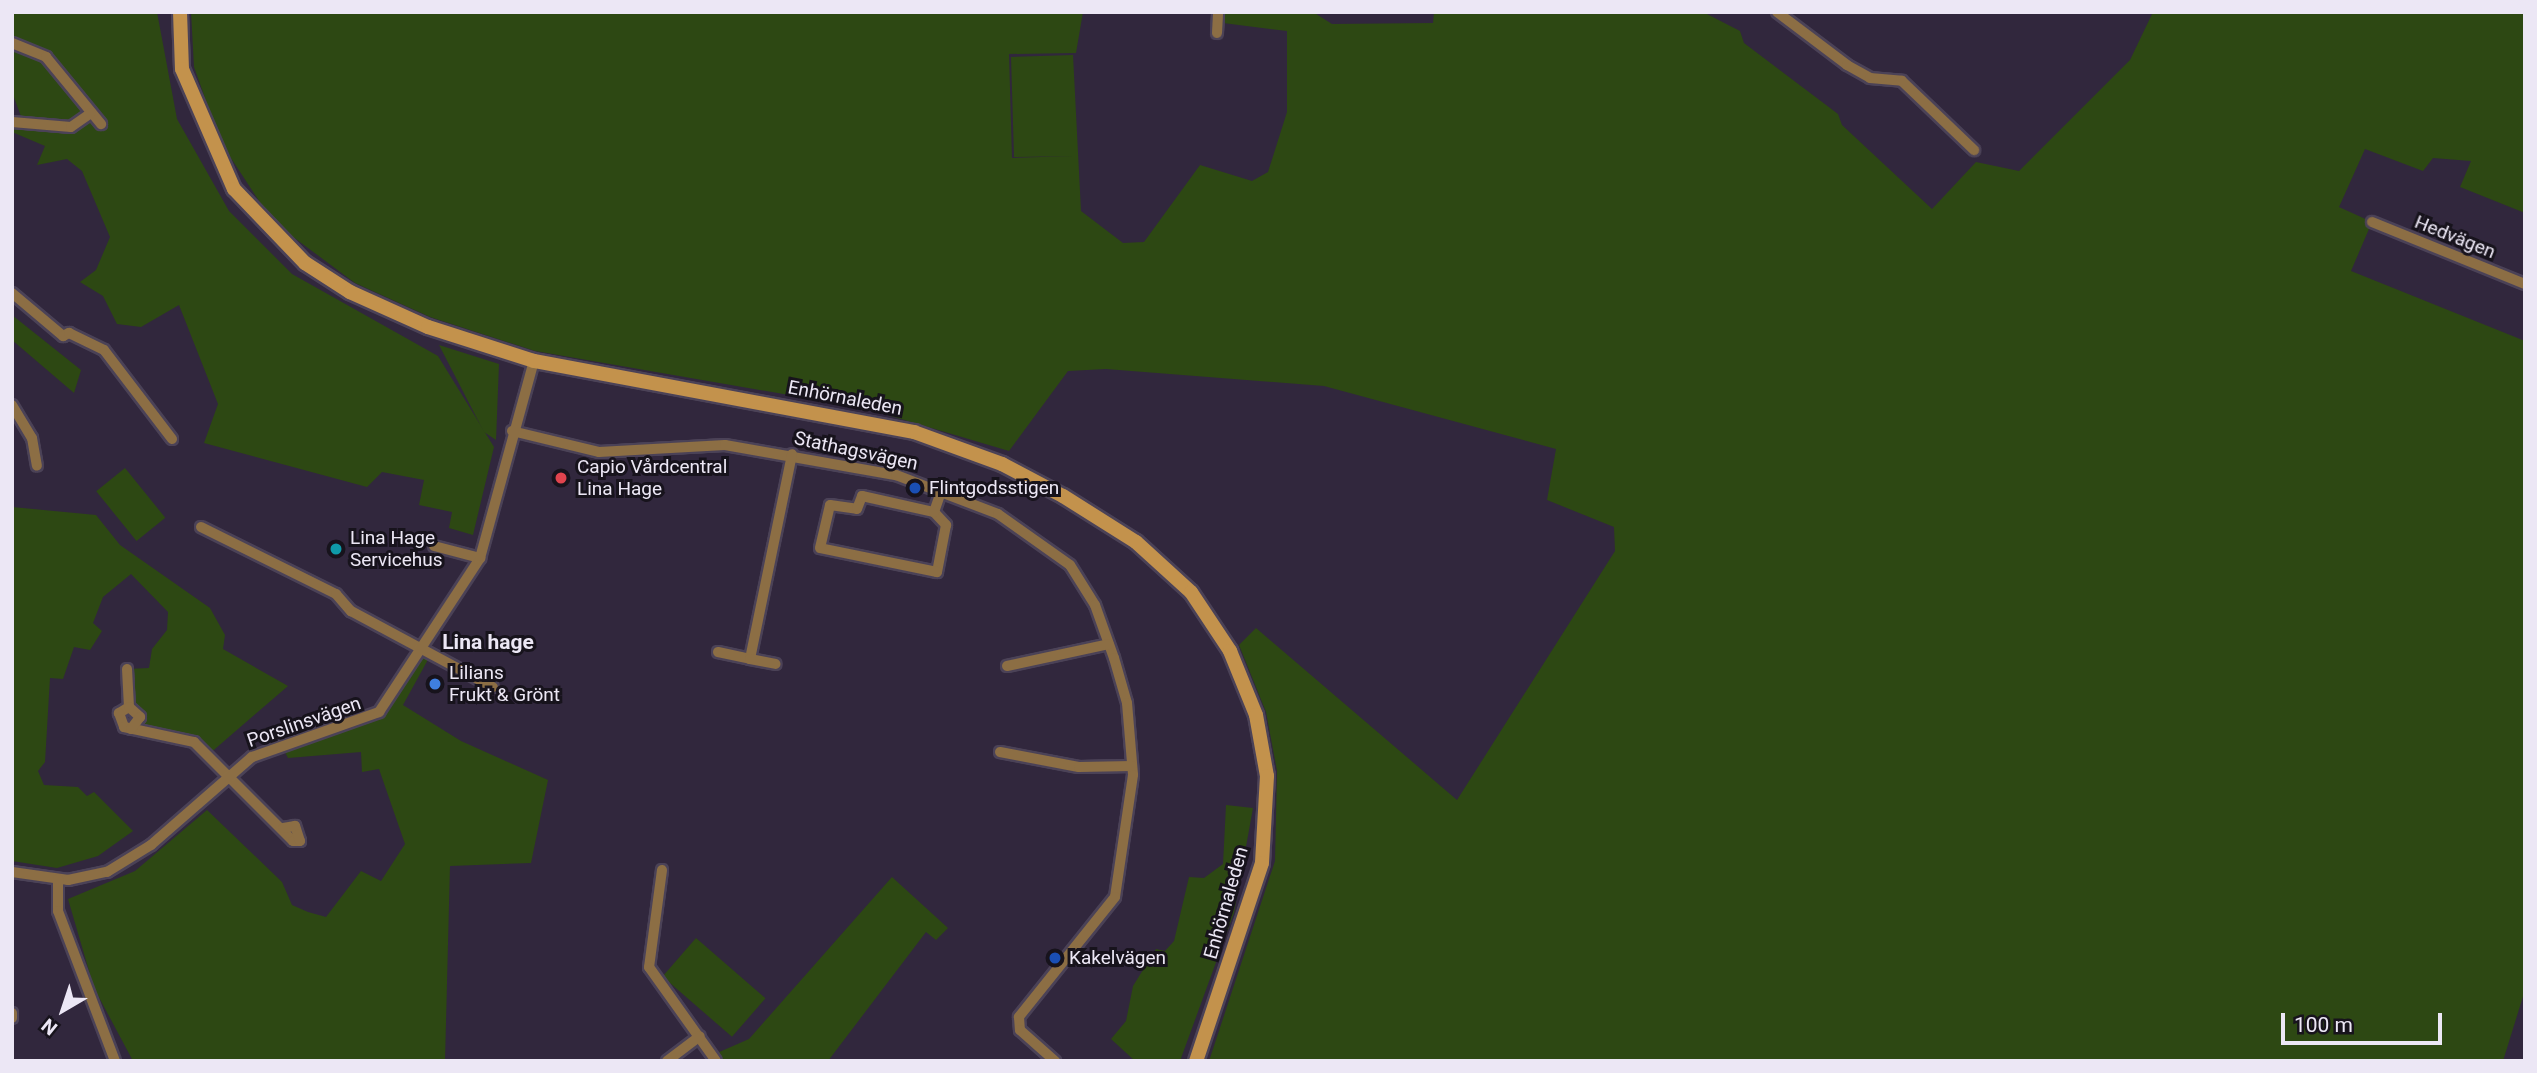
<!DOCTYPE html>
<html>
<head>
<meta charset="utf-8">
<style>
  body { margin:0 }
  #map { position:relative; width:2537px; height:1073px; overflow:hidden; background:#31273d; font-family:Roboto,sans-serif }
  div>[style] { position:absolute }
  .green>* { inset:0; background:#2d4813; transform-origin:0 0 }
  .roads { filter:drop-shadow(2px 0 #4b4257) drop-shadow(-2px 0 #4b4257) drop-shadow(0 2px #4b4257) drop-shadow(0 -2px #4b4257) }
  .street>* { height:10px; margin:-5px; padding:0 5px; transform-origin:5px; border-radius:5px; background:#8c6e44 }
  .secondary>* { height:14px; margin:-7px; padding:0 7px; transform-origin:7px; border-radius:7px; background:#c3924c }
  .dots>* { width:19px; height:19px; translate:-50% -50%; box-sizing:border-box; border:4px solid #17131c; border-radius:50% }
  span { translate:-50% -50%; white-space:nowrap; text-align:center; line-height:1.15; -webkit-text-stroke:6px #17131c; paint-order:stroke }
  .street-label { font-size:19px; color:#ece7f5 }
  .poi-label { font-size:19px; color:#ece7f5 }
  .left { translate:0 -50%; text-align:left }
  .neighbourhood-label { font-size:21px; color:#ece7f5; font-weight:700 }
  .frame { position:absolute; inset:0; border:14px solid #ece7f5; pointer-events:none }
  .north { position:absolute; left:28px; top:975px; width:70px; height:70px; -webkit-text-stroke:5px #17131c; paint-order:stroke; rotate:219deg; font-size:19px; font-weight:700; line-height:28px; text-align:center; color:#ece7f5 }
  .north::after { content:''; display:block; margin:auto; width:24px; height:32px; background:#ece7f5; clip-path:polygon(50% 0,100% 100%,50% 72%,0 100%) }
  .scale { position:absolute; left:2281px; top:1013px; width:161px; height:32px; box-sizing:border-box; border:4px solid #ece7f5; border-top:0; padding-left:9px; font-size:21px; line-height:24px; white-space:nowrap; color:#ece7f5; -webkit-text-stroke:5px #17131c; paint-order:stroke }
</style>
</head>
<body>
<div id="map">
  <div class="green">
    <div style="clip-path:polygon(12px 12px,157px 12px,177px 119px,229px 211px,292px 274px,438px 356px,494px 447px,473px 535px,449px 528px,452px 512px,419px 505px,424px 480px,382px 472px,367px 487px,204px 443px,218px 404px,179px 305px,141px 327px,117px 324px,103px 296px,80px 282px,96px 270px,110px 237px,82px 171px,67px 159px,37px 165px,45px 146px,12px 132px,12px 122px,22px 119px,12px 92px)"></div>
    <div style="clip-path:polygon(191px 12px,1083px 12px,1076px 53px,1009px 54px,1012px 158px,1074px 156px,1014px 157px,1011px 57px,1073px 55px,1081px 211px,1123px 243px,1144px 242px,1200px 165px,1252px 181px,1268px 172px,1287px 112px,1287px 31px,1223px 23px,1223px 12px,1313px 12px,1332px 24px,1433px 23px,1434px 12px,1703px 12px,1740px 31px,1744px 43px,1838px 114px,1842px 125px,1932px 209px,1976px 162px,2019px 171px,2130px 60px,2153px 12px,2525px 12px,2525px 213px,2460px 187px,2471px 161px,2433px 158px,2423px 171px,2365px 149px,2339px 207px,2372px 222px,2351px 271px,2525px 341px,2525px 990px,2503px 1061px,1209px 1061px,1275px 861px,1277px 771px,1266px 712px,1239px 645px,1256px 628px,1457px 800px,1615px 551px,1614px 527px,1547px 500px,1556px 449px,1324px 386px,1106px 369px,1068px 371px,1009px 451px,864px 408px,535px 351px,430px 317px,355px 283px,273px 222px,221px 143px,194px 67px)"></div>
    <div style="clip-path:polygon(12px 315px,81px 370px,74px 393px,12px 340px)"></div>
    <div style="clip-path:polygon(439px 345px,499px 364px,496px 440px,484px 432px)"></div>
    <div style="left:125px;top:468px;width:64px;height:37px;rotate:51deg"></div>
    <div style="clip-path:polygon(12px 507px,96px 515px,120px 545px,210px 608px,225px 635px,223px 649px,288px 686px,208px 755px,134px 727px,127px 669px,149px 668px,152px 649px,167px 630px,168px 612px,131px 574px,103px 597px,93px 623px,102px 631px,90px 650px,74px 647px,63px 679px,50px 678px,45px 762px,38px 771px,44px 785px,78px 787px,87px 796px,94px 792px,133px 831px,98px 856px,57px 868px,12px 861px)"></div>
    <div style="clip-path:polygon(420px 650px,430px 656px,403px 705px,461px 741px,548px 780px,531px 863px,450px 866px,445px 1061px,133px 1061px,94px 988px,68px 899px,135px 871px,207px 810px,282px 882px,292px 905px,308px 912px,326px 917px,361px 871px,381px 881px,405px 844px,379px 769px,362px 772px,361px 752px,288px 758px,281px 744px,366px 721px)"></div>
    <div style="clip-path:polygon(1226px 805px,1253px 808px,1234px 913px,1180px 1061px,1135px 1061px,1111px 1039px,1126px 1021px,1133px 986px,1156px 949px,1165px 951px,1174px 941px,1189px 877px,1204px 878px,1223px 864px)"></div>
    <div style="clip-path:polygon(892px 877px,948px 928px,936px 940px,926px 932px,828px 1061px,721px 1061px,717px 1053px,749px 1039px)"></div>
    <div style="left:696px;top:938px;width:92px;height:51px;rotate:41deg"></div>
  </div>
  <div class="roads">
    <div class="street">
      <div style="left:1777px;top:12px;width:88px;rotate:37.1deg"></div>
      <div style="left:1847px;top:65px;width:26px;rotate:29deg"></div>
      <div style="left:1870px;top:78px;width:32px;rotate:5deg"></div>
      <div style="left:1902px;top:81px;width:100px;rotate:43.8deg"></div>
      <div style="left:1217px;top:33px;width:21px;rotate:-87deg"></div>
      <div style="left:12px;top:43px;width:37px;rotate:22deg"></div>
      <div style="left:46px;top:57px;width:87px;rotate:50.6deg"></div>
      <div style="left:12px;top:122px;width:59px;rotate:4.8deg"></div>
      <div style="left:71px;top:127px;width:24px;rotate:-35deg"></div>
      <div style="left:2372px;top:222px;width:165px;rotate:22.1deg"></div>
      <div style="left:12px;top:293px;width:67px;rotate:40.1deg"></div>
      <div style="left:63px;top:336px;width:7px;rotate:-27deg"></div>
      <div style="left:69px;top:333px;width:39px;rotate:26deg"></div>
      <div style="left:104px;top:350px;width:112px;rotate:52.6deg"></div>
      <div style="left:12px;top:405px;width:39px;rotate:59deg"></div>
      <div style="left:32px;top:438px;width:28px;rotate:80deg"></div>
      <div style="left:512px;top:431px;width:89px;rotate:13.6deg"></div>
      <div style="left:599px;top:452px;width:126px;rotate:-3.2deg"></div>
      <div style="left:725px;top:445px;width:174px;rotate:10deg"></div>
      <div style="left:896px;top:475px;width:109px;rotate:20.9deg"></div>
      <div style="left:998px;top:514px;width:88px;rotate:35.3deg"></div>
      <div style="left:1070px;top:565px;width:47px;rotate:58deg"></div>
      <div style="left:1095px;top:605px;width:56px;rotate:70.3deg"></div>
      <div style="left:1114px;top:658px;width:47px;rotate:73.9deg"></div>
      <div style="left:1127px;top:703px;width:72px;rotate:85.2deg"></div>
      <div style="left:1133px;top:775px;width:123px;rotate:98.4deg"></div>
      <div style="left:1115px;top:897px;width:154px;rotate:128.7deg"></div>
      <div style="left:1019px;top:1017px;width:13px;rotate:86deg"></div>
      <div style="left:1020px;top:1030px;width:47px;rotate:41.5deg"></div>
      <div style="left:934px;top:512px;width:18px;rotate:47deg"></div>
      <div style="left:946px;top:525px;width:48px;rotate:100.8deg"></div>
      <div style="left:937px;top:572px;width:119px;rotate:-168.4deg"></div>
      <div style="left:820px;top:548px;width:44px;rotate:-76.9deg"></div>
      <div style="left:830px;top:505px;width:27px;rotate:8deg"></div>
      <div style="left:857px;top:509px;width:14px;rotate:-69deg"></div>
      <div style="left:862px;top:496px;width:74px;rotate:12.5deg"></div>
      <div style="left:934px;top:512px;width:24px;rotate:-71deg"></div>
      <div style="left:201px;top:527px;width:151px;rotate:26.4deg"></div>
      <div style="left:336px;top:594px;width:23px;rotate:49deg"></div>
      <div style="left:351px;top:611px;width:161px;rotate:28.2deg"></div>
      <div style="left:434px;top:546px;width:48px;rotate:14.6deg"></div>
      <div style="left:718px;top:652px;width:33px;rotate:12deg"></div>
      <div style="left:750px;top:659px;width:209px;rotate:-78.4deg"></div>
      <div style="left:750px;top:659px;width:26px;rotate:11deg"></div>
      <div style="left:1007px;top:666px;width:104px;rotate:-12.2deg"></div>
      <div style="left:127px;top:669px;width:38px;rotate:87deg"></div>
      <div style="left:129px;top:707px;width:12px;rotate:149deg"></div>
      <div style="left:119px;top:713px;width:15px;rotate:70deg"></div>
      <div style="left:124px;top:727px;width:72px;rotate:12.1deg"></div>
      <div style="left:194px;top:742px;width:140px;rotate:45deg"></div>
      <div style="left:293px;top:841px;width:7px"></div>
      <div style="left:300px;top:841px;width:16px;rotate:-108deg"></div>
      <div style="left:295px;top:826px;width:12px;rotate:171deg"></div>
      <div style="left:129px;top:707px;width:15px;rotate:42deg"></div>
      <div style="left:140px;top:717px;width:15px;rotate:127deg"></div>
      <div style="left:1000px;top:752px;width:80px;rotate:10.8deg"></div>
      <div style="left:1079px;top:767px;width:53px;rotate:-1.1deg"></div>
      <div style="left:662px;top:870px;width:98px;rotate:97.6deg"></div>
      <div style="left:649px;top:967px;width:115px;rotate:54.5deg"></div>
      <div style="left:12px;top:872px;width:57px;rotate:8.1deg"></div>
      <div style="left:68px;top:880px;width:40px;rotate:-12deg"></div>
      <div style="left:107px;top:872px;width:52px;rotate:-31.5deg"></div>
      <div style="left:151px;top:845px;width:134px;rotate:-41.1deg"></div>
      <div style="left:252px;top:757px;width:135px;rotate:-19.5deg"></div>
      <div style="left:379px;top:712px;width:184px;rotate:-56.7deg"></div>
      <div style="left:480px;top:558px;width:204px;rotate:-74.7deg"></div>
      <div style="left:58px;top:879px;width:32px;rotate:90deg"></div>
      <div style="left:58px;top:911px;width:160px;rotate:69.2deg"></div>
      <div style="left:12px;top:1013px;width:5px;rotate:90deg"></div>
      <div style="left:667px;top:1061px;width:41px;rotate:-37.1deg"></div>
    </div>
    <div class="secondary">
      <div style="left:180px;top:12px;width:57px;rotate:88deg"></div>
      <div style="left:182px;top:69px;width:131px;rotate:66.6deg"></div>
      <div style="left:234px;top:189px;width:103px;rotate:46.2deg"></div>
      <div style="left:305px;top:263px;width:54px;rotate:32.8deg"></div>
      <div style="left:350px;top:292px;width:85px;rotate:24.2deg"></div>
      <div style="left:428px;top:327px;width:111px;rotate:17.8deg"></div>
      <div style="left:534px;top:361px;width:387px;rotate:10.6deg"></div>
      <div style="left:914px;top:432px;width:94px;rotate:20deg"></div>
      <div style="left:1002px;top:464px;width:69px;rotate:27.7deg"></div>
      <div style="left:1063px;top:496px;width:86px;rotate:32.2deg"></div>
      <div style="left:1136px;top:542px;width:74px;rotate:42.3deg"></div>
      <div style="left:1191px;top:592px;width:71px;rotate:56.5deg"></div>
      <div style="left:1230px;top:651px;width:69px;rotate:67.9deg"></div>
      <div style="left:1256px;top:715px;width:62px;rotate:79.8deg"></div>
      <div style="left:1267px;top:776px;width:87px;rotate:93.3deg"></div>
      <div style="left:1262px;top:863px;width:209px;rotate:108.4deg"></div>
    </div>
  </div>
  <div class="dots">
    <div style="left:561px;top:478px;background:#e0444e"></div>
    <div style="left:915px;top:488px;background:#1a4fb4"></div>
    <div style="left:336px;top:549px;background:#0f9aa8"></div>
    <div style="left:435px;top:684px;background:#3f7fe0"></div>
    <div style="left:1055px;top:958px;background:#1a4fb4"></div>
  </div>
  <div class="street-label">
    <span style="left:2455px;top:237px;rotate:22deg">Hedvägen</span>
    <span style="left:845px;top:398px;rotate:11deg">Enhörnaleden</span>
    <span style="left:856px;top:451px;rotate:12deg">Stathagsvägen</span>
    <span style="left:304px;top:722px;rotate:-19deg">Porslinsvägen</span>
    <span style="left:1226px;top:903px;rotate:-74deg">Enhörnaleden</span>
  </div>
  <div class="poi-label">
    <span class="left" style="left:577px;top:478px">Capio Vårdcentral<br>Lina Hage</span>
    <span class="left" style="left:929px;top:488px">Flintgodsstigen</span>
    <span class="left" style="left:350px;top:549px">Lina Hage<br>Servicehus</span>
    <span class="left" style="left:449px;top:684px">Lilians<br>Frukt &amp; Grönt</span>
    <span class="left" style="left:1069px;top:958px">Kakelvägen</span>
  </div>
  <div class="neighbourhood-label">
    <span style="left:488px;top:642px">Lina hage</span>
  </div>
  <div class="frame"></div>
  <div class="north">N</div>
  <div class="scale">100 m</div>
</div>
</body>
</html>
